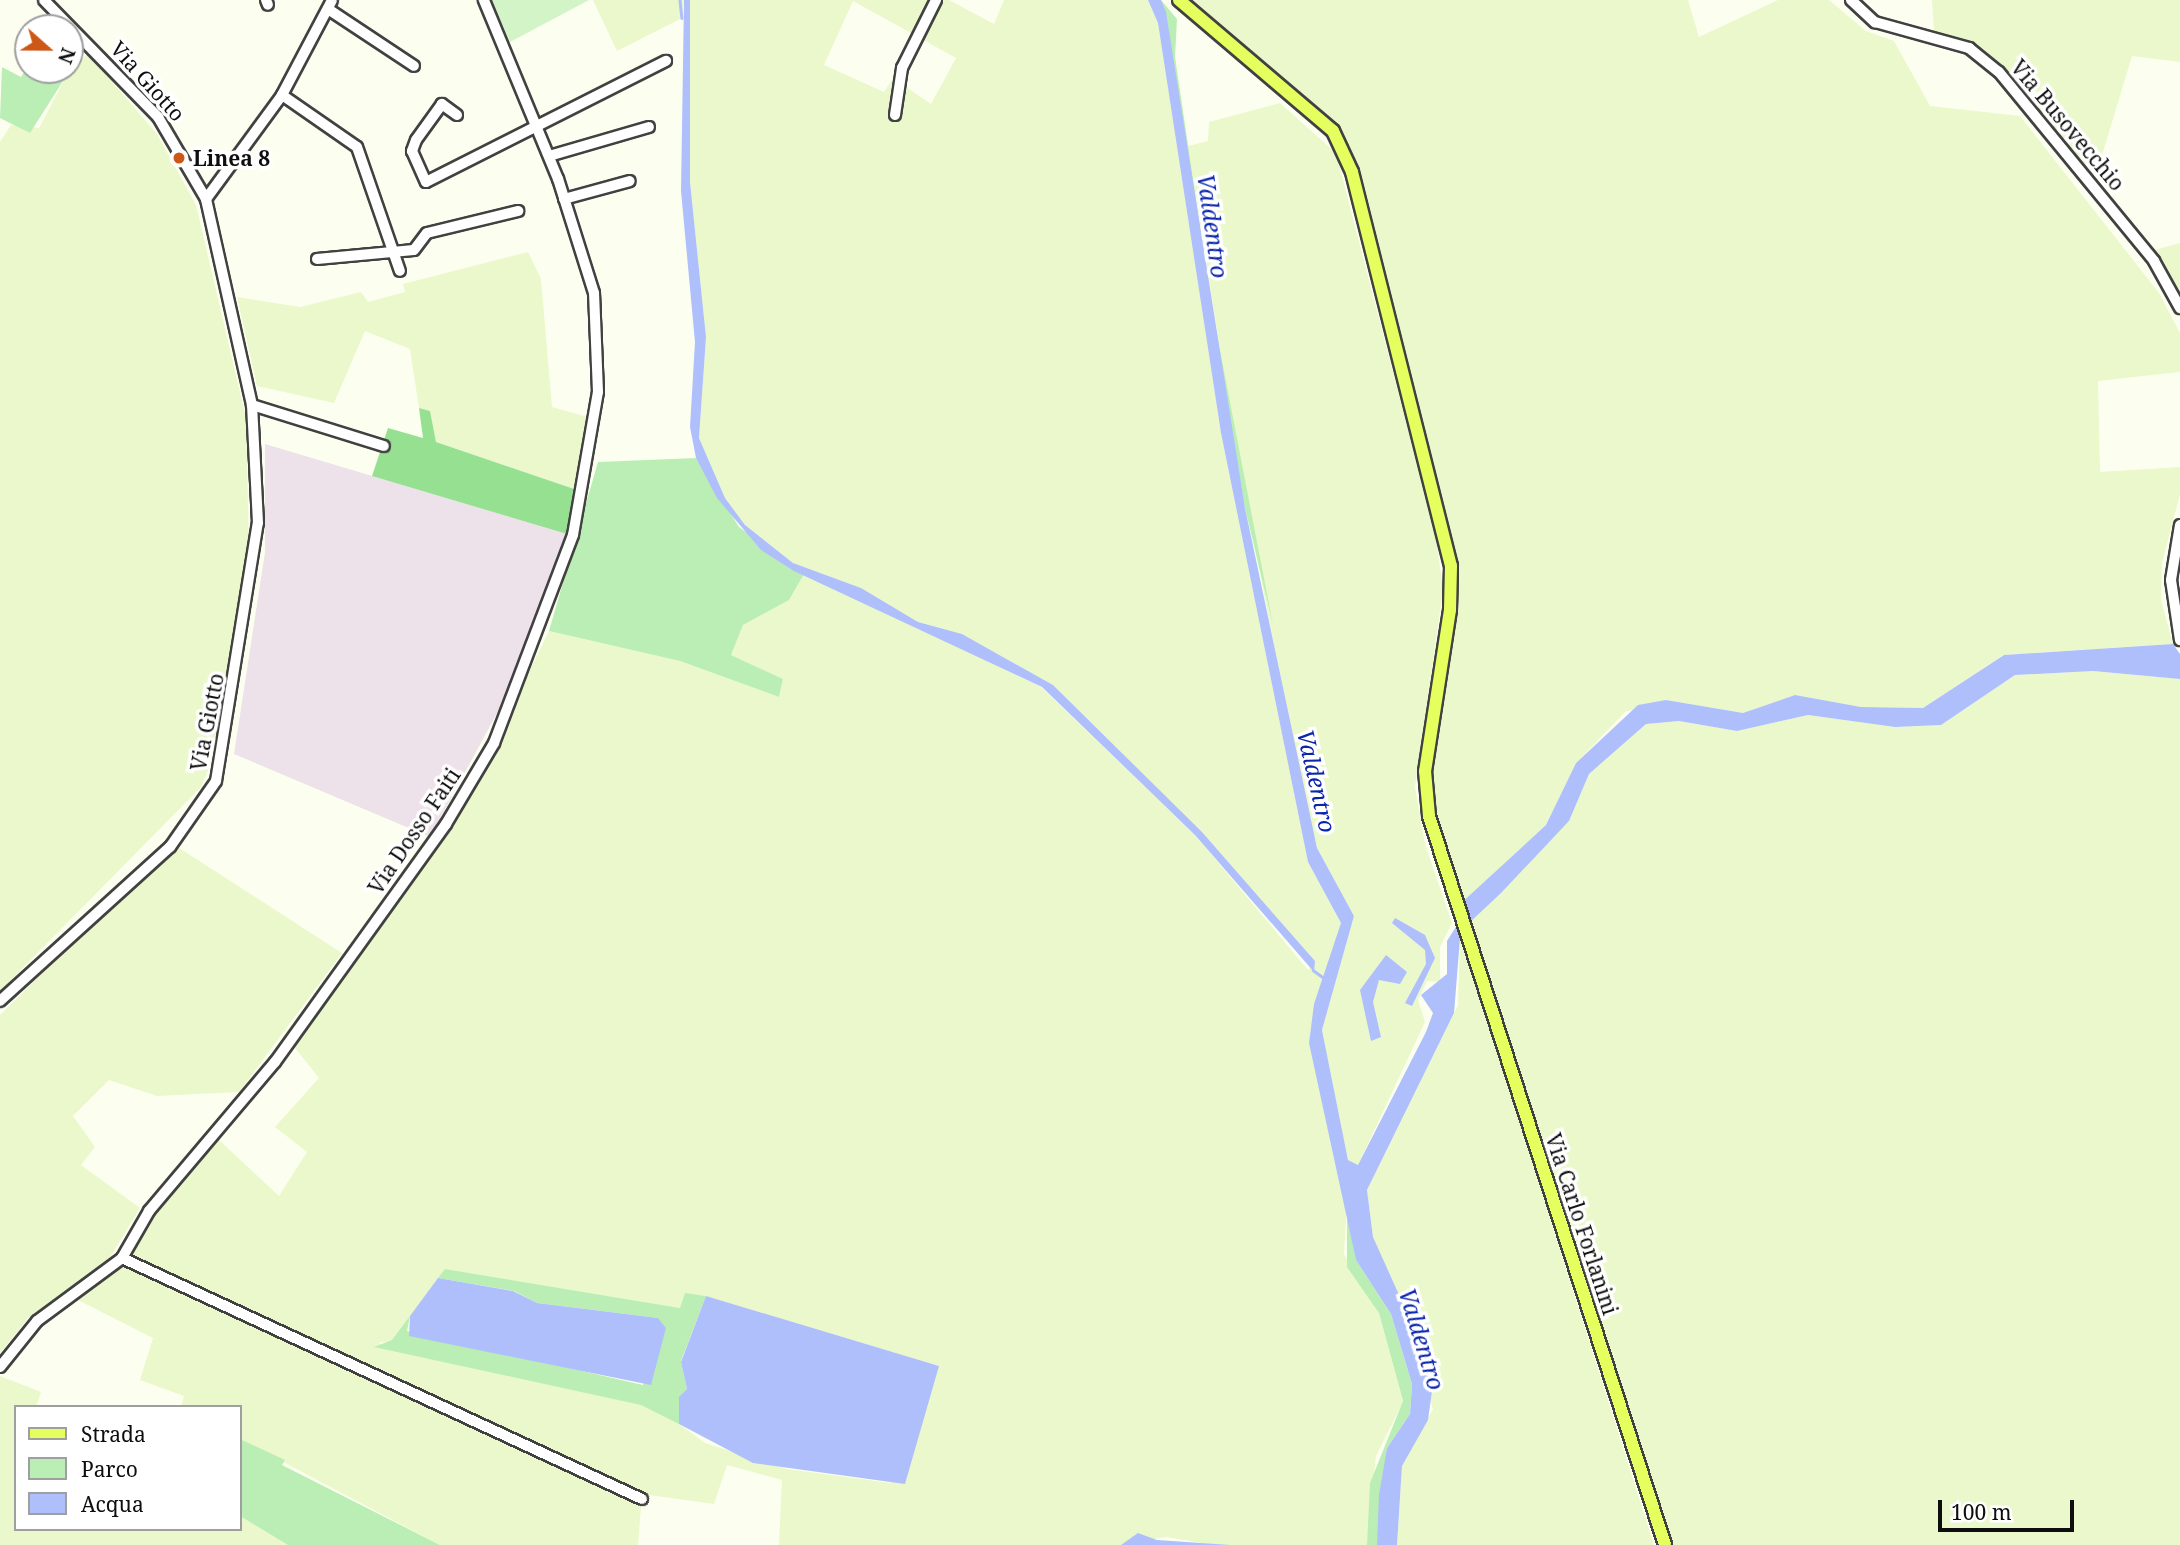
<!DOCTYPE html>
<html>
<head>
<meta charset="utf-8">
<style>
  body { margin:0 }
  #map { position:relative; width:2180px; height:1545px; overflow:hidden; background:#fcffef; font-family:"Noto Serif",serif }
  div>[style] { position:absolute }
  .industrial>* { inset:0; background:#ede1ea }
  .farmland>* { inset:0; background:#eaf8cc }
  .green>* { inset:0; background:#bbeeb4 }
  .forest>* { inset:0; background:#96e092 }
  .pitch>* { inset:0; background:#d2f4c7 }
  .water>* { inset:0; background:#aebffc }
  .stream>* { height:2.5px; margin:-1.25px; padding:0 1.25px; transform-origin:1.25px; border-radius:1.25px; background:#aebffc }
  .roads { filter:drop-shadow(2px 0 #414141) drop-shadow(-2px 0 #414141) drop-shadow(0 2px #414141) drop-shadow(0 -2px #414141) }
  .minor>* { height:10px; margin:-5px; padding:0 5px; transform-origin:5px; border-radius:5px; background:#fff }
  .major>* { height:12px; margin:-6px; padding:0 6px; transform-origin:6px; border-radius:6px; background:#e5ff5f }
  .dots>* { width:19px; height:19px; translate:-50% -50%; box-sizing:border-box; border:4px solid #fff; border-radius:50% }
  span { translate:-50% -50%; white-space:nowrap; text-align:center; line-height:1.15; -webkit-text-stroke:7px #fff; paint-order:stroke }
  .street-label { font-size:21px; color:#0e0e0e }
  .poi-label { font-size:21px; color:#0e0e0e; font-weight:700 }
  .left { translate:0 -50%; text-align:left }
  .water-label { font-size:23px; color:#0b24ac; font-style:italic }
  .legend { position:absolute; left:14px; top:1405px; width:228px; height:126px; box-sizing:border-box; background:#fff; border:2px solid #9f9f9f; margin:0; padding:9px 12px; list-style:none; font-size:21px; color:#0e0e0e }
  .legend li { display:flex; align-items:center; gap:14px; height:35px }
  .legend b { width:35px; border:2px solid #9f9f9f }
  .north { position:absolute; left:14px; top:14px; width:70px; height:70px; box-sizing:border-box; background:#fff; border:2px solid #9f9f9f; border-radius:50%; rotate:111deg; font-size:19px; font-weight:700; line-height:28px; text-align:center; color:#0e0e0e }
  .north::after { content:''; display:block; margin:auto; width:24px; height:32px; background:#cc5818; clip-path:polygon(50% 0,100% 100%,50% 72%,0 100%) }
  .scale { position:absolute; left:1938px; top:1500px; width:136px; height:32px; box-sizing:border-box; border:4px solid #0e0e0e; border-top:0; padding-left:9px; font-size:21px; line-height:24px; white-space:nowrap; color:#0e0e0e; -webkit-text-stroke:5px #fff; paint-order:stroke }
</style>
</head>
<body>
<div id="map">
  <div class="industrial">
    <div style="clip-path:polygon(265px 444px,567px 534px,510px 689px,430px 837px,234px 754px,265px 552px)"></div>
  </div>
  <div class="farmland">
    <div style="clip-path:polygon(593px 0,684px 0,682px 18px,617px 51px)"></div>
    <div style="clip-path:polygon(evenodd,690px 0,949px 0,994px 24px,1004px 0,1148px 0,1158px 23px,1221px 433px,1308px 862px,1341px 923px,1310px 1032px,1347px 1206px,1344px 1254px,1379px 1313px,1403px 1402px,1376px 1456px,1367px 1545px,1214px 1545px,1166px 1537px,1121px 1545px,779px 1545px,782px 1480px,727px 1465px,714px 1504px,642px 1494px,638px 1545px,440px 1545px,240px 1439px,240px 1407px,181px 1407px,184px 1396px,140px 1380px,153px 1338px,78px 1300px,119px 1268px,154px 1212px,219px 1140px,279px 1196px,307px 1152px,275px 1127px,319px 1078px,292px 1044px,454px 826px,549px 631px,680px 661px,779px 697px,783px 679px,731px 655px,743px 625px,789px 600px,804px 574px,840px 589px,1041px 687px,1195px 835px,1308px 970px,1315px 961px,1202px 832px,1053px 685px,962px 634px,918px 622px,861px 588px,793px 563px,745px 525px,725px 498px,699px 438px,706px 337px,690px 182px,690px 0,853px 1px,956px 58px,931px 104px,893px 78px,884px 92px,824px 65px,853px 1px,690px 0,445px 1269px,680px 1308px,702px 1295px,939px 1366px,891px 1483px,787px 1469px,705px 1443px,659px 1409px,377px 1343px,392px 1341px,445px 1269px)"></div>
    <div style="clip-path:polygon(1179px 0,1688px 0,1699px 37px,1778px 0,1829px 0,1866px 31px,1894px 41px,1930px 106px,2020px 116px,2159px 293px,2180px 333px,2180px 372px,2098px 381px,2100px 472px,2180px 467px,2180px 494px,2162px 563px,2161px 600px,2173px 644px,2003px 655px,1923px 708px,1861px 707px,1795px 695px,1743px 713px,1666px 700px,1625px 712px,1576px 763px,1546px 825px,1459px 905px,1428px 787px,1454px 623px,1454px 556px,1349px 148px)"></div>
    <div style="clip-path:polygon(1932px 0,2180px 0,2180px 62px,2132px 56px,2100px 162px,2081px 163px,1984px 49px,1934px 33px)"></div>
    <div style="clip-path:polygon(88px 54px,157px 134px,196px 205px,246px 418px,249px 550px,220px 742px,201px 787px,0 991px,0 142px,11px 125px,39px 128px,70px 69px)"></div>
    <div style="clip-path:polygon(1280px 103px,1336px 153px,1436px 538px,1443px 590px,1415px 787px,1425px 844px,1452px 923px,1440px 947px,1440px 982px,1427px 981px,1418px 1000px,1425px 1022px,1358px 1165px,1348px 1160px,1322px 1030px,1354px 916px,1317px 848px,1300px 774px,1238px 464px,1188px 146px,1208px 141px,1209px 122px)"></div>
    <div style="clip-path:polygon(2180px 243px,2180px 299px,2147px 252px)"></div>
    <div style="clip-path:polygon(528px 252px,541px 279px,552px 407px,591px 418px,577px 490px,436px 442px,430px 411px,419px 408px,410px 349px,365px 331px,334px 403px,257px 386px,237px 297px,300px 307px,361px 292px,368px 302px,405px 292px,403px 284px)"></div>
    <div style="clip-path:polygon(2093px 671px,2180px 679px,2180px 1545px,1669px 1545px,1468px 924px,1569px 821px,1589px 774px,1646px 724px,1679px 721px,1737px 731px,1808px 715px,1895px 727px,1941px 725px,2015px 675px)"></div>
    <div style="clip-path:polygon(173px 844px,342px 953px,239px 1092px,157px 1096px,109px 1080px,73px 1116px,95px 1147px,81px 1165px,140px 1208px,109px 1259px,28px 1318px,0 1353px,0 1015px)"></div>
    <div style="clip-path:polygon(1460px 938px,1475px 982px,1654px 1545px,1397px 1545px,1402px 1466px,1433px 1409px,1373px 1237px,1367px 1190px,1458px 1005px)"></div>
    <div style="clip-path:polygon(0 1376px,41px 1392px,36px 1407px,16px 1407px,16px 1529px,240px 1529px,240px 1516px,288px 1545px,0 1545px)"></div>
  </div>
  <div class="green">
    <div style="clip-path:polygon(1161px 0,1177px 19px,1175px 57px,1213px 314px,1273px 625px,1245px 508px,1202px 267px)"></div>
    <div style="clip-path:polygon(28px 66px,70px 70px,30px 133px,0 118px,2px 67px,21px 77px)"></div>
    <div style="clip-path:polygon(696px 458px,739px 527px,804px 574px,789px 600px,743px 625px,731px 655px,783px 679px,779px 697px,680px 661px,549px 631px,598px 462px)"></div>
    <div style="clip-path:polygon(1347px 1206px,1356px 1260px,1391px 1314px,1412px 1384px,1410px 1414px,1387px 1448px,1377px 1545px,1367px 1545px,1370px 1483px,1403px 1401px,1379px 1313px,1347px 1267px)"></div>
    <div style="clip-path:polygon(445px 1269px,680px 1308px,685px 1293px,706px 1296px,681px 1361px,687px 1389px,679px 1398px,679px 1424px,641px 1405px,374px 1347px,392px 1340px,410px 1316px,407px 1331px,643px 1385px,658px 1318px,537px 1303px,514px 1291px,438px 1278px)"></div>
    <div style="clip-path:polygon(240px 1439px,285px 1460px,282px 1465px,440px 1545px,288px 1545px,240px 1516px)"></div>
  </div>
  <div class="forest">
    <div style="clip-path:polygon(419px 408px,430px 411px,436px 442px,577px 490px,567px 534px,372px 476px,388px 428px,423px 438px)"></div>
  </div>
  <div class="pitch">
    <div style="clip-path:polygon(492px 0,589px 0,510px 42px)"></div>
  </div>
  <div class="water">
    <div style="clip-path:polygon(684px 0,690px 0,690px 182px,706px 337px,699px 438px,725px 498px,745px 525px,793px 563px,861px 588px,918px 622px,962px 634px,1053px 685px,1202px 832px,1315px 961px,1314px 972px,1195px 835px,1042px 687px,794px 571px,761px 550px,717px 498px,696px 458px,690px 427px,695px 342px,681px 191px)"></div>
    <div style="clip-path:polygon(1148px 0,1161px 0,1166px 12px,1245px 508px,1317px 848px,1354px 916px,1322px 1030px,1348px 1160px,1358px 1165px,1426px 1032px,1433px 1013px,1421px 995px,1447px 974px,1447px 941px,1457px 925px,1460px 938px,1454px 1013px,1367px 1190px,1373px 1237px,1413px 1326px,1432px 1391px,1428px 1420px,1402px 1466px,1397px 1545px,1377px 1545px,1379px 1495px,1387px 1448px,1410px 1414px,1412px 1384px,1391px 1314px,1356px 1260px,1309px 1043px,1314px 1004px,1341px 923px,1308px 862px,1221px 433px,1158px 23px)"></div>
    <div style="clip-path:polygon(2173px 644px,2180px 654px,2180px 679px,2093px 671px,2015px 675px,1941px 725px,1895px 727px,1808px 715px,1737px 731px,1679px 721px,1646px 724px,1589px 774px,1569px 821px,1501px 893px,1468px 924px,1459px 905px,1546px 825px,1576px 763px,1638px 705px,1666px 700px,1743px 713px,1795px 695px,1861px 707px,1923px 708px,2004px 655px)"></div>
    <div style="clip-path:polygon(1395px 918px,1425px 935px,1435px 958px,1412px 1006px,1405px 1003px,1426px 964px,1425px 950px,1392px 923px)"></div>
    <div style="clip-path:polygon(1386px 955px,1407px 972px,1400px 984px,1379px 980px,1373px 1002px,1381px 1037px,1371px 1041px,1360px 990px)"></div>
    <div style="clip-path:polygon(438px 1278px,513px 1291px,537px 1303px,658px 1318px,666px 1328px,651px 1385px,409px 1336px,410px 1316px)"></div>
    <div style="clip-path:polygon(706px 1296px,939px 1366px,905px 1484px,753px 1463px,679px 1424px,679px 1397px,687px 1389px,681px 1362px)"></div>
    <div style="clip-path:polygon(1138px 1533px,1157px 1540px,1230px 1545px,1121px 1545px)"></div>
  </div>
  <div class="stream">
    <div style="left:680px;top:0;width:18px;rotate:84deg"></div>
    <div style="left:1313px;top:970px;width:14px;rotate:36deg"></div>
  </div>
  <div class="roads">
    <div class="minor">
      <div style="left:266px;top:0;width:5px;rotate:68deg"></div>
      <div style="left:1851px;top:0;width:33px;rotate:43deg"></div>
      <div style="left:1875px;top:22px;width:98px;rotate:15.5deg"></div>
      <div style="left:1969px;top:48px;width:38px;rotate:39deg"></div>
      <div style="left:1999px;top:72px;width:244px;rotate:50.6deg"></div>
      <div style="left:2154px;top:261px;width:54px;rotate:61deg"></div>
      <div style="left:328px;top:9px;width:103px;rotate:33.5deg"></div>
      <div style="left:282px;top:95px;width:91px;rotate:34.7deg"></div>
      <div style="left:357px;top:147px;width:131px;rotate:70.9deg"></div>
      <div style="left:457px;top:115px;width:19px;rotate:-144deg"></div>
      <div style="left:442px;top:104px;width:44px;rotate:125.8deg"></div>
      <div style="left:416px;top:140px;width:12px;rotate:110deg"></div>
      <div style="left:412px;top:151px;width:34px;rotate:66deg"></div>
      <div style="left:426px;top:182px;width:269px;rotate:-26.8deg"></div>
      <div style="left:895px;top:115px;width:48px;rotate:-81.5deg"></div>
      <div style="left:902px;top:68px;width:76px;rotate:-63.4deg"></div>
      <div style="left:549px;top:156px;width:104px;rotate:-16.2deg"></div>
      <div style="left:206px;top:199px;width:129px;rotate:-53.8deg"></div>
      <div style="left:282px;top:95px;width:107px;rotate:-62.2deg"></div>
      <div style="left:564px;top:199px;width:68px;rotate:-15.3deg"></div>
      <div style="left:317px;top:259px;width:97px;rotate:-5.3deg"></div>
      <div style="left:414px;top:250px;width:21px;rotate:-53deg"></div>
      <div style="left:427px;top:233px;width:94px;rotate:-13.6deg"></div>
      <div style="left:252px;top:405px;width:138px;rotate:17.3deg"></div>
      <div style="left:2180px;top:525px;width:56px;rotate:99.3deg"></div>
      <div style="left:2171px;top:580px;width:61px;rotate:81.5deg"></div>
      <div style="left:0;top:1001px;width:229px;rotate:-42.2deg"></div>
      <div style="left:170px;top:847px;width:80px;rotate:-55.1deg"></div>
      <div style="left:216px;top:781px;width:261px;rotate:-80.8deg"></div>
      <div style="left:258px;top:523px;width:118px;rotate:-92.9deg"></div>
      <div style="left:252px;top:405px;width:211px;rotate:-102.6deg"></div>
      <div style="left:206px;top:199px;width:95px;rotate:-120.3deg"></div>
      <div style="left:158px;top:117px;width:163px;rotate:-134.3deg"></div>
      <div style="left:122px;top:1258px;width:573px;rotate:24.87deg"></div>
      <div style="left:0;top:1367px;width:59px;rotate:-51.2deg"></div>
      <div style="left:37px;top:1321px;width:106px;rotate:-36.5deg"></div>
      <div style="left:122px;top:1258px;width:54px;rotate:-60.1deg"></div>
      <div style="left:149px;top:1211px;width:195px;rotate:-49.8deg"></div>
      <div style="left:275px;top:1062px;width:293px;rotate:-54.3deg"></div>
      <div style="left:446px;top:824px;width:94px;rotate:-59.3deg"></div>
      <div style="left:494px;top:743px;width:222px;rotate:-69.2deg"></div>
      <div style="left:573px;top:535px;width:145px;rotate:-80.1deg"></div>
      <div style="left:598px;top:392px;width:99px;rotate:-92.3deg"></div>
      <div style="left:594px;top:293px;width:120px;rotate:-107.5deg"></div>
      <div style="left:558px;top:179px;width:194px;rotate:-112.5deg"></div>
    </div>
    <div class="major">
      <div style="left:1179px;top:0;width:202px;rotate:40.4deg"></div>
      <div style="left:1333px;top:131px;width:45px;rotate:65.1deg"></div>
      <div style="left:1352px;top:172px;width:406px;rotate:75.9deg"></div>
      <div style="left:1451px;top:566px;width:44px;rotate:91.3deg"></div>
      <div style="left:1450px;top:610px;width:163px;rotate:98.8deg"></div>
      <div style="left:1425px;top:771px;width:45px;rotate:84.9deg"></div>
      <div style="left:1429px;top:816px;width:766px;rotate:72.06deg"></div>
    </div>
  </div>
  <div class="dots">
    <div style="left:179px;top:158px;background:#cc5818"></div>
  </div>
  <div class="street-label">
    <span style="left:148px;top:81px;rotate:48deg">Via Giotto</span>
    <span style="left:2068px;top:125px;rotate:50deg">Via Busovecchio</span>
    <span style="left:207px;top:722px;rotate:-79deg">Via Giotto</span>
    <span style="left:414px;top:831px;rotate:-56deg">Via Dosso Faiti</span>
    <span style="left:1582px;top:1224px;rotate:72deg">Via Carlo Forlanini</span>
  </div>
  <div class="poi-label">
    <span class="left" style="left:193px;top:158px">Linea 8</span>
  </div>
  <div class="water-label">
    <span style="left:1213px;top:226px;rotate:82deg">Valdentro</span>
    <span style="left:1317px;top:781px;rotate:77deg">Valdentro</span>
    <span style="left:1422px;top:1339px;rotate:73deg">Valdentro</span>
  </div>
  <ul class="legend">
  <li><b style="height:9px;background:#e5ff5f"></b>Strada</li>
  <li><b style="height:19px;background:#bbeeb4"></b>Parco</li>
  <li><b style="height:19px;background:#aebffc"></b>Acqua</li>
  </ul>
  <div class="north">N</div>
  <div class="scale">100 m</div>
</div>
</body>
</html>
